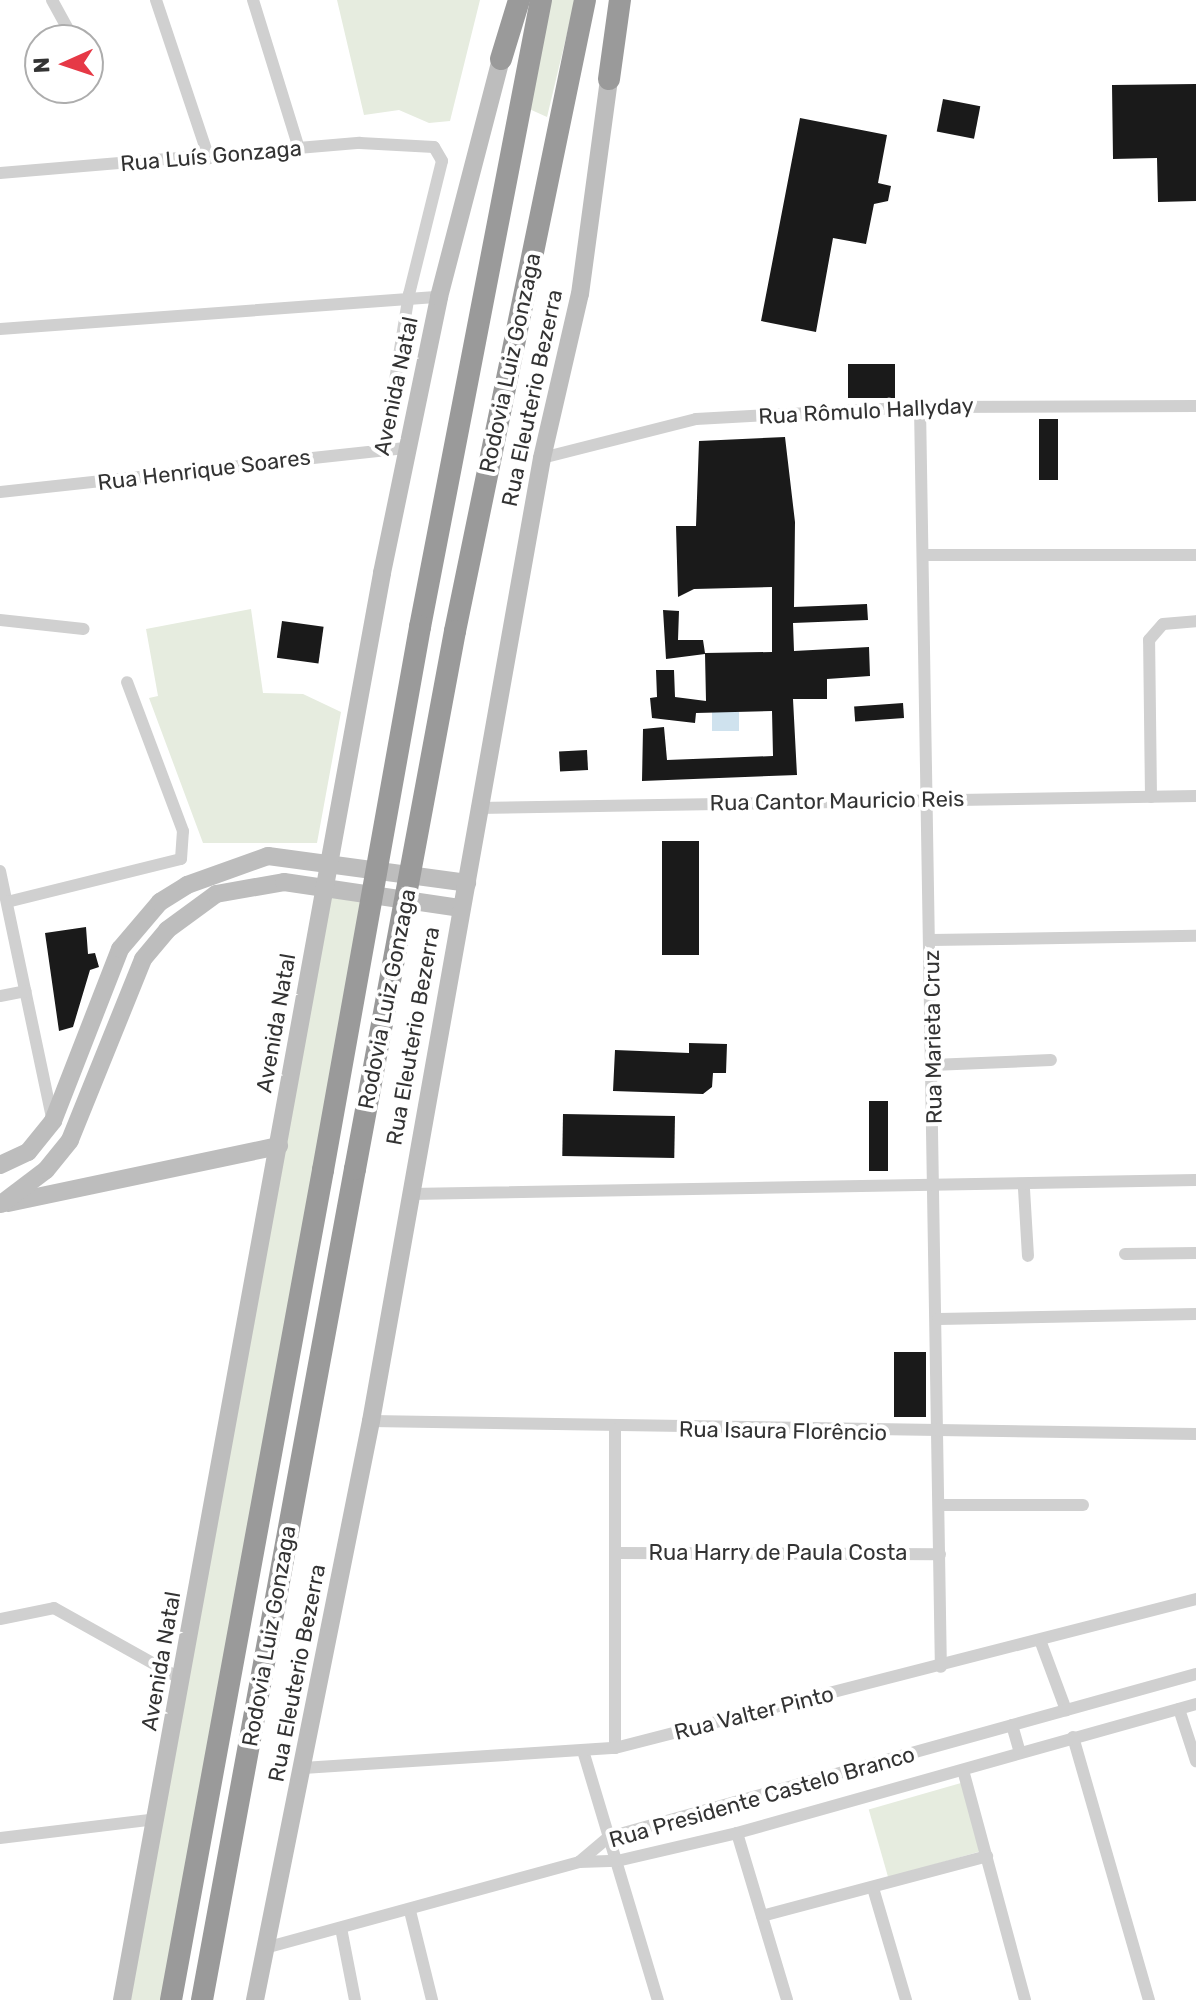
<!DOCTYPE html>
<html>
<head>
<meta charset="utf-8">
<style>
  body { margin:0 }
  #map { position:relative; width:1196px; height:2000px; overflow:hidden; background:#fff; font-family:Rubik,sans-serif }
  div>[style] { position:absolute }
  .green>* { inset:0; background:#e6ecdf; transform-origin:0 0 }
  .water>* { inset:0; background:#cfe2ee; transform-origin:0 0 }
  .building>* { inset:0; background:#1a1a1a; transform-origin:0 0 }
  .street>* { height:12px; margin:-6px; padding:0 6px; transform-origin:6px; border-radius:6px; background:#d0d0d0 }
  .secondary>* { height:18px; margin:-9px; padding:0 9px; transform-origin:9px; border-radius:9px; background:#bdbdbd }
  .highway>* { height:22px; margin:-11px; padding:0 11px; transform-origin:11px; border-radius:11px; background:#9a9a9a }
  .highway-bridge>* { height:22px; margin:-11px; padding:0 11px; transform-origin:11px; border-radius:11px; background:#9a9a9a }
  span { translate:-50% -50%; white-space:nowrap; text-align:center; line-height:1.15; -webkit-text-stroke:8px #fff; paint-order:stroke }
  .street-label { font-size:22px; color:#333 }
  .north { position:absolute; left:24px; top:24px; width:80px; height:80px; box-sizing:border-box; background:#fff; border:2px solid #adadad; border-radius:50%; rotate:267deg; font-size:22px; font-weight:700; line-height:32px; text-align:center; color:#333 }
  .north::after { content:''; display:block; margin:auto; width:28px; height:36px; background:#e63946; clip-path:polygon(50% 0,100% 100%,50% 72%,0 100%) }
</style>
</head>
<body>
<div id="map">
  <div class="green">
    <div style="clip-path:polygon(337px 0,480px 0,450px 121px,429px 123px,399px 110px,364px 115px)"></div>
    <div style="clip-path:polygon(547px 0,575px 0,547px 117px,527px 108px)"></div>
    <div style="clip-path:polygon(251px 609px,263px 693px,303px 694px,341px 712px,317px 843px,203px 843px,149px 698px,158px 696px,146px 629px)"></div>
    <div style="clip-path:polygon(330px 895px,371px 899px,161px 2000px,130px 2000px)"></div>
    <div style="left:961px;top:1783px;width:71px;height:96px;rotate:74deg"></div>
  </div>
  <div class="water">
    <div style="left:712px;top:712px;width:27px;height:19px"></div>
  </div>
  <div class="building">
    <div style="clip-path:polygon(1196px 84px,1196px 201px,1158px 202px,1157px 158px,1113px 159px,1112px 85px)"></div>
    <div style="left:943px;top:99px;width:38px;height:33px;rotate:11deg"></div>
    <div style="clip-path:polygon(800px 118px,887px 135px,878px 183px,891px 186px,888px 201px,874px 204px,866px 244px,833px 238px,816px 332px,761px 321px)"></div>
    <div style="left:848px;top:364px;width:47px;height:34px"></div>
    <div style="left:1039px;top:419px;width:19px;height:61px"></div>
    <div style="clip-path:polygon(785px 437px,795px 522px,794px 607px,867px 604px,868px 620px,793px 623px,794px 651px,869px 647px,870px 676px,827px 679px,827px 699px,793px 699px,797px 775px,642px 781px,643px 729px,664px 727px,667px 760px,773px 756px,772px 711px,696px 713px,695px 723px,652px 718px,650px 698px,657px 697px,656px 670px,674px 670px,675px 697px,706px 701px,705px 654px,666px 659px,663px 610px,679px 611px,678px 640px,703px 640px,705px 653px,772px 652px,772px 587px,694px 589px,678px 597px,676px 526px,696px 526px,699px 441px)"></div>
    <div style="left:282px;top:621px;width:42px;height:37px;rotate:8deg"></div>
    <div style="left:903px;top:703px;width:15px;height:49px;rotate:86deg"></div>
    <div style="left:587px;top:750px;width:20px;height:28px;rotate:87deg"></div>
    <div style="left:662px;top:841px;width:37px;height:114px"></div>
    <div style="clip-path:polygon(86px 927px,88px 954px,95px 953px,99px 967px,90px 970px,73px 1027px,59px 1031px,45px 933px)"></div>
    <div style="clip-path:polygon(689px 1043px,727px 1044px,726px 1073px,713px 1073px,712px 1087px,703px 1094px,613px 1091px,615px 1050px,689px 1053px)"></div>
    <div style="left:869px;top:1101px;width:19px;height:70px"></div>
    <div style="left:563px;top:1114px;width:112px;height:42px;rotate:1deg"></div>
    <div style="left:926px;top:1352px;width:65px;height:32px;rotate:90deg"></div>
  </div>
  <div class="street">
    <div style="left:52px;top:0;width:46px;rotate:61.2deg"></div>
    <div style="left:156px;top:0;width:167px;rotate:71.5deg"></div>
    <div style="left:253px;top:0;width:156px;rotate:72.8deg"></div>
    <div style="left:0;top:173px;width:361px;rotate:-4.8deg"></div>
    <div style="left:360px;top:143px;width:74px;rotate:3.1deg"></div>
    <div style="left:434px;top:147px;width:16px;rotate:60deg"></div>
    <div style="left:442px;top:161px;width:137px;rotate:103.9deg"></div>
    <div style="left:409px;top:294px;width:156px;rotate:99.2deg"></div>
    <div style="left:0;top:329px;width:440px;rotate:-4.2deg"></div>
    <div style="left:920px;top:407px;width:1260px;rotate:89.05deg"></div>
    <div style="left:542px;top:458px;width:159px;rotate:-14.2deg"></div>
    <div style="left:696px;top:419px;width:224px;rotate:-3.1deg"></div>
    <div style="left:920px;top:407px;width:276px;rotate:-0.2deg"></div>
    <div style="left:0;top:492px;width:410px;rotate:-6.2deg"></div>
    <div style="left:924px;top:555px;width:272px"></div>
    <div style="left:0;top:620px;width:84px;rotate:6.1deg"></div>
    <div style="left:1151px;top:797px;width:157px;rotate:-90.7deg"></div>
    <div style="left:1149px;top:640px;width:21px;rotate:-49deg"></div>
    <div style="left:1163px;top:624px;width:33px;rotate:-5deg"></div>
    <div style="left:477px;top:808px;width:719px;rotate:-0.96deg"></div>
    <div style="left:0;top:871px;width:252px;rotate:78.1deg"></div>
    <div style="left:7px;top:902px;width:179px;rotate:-13.9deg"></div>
    <div style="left:181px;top:859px;width:28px;rotate:-86deg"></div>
    <div style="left:183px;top:831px;width:159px;rotate:-110.6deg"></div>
    <div style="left:931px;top:940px;width:265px;rotate:-0.9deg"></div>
    <div style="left:0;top:996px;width:26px;rotate:-11deg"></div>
    <div style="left:932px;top:1065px;width:119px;rotate:-2.4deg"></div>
    <div style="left:1024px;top:1189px;width:67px;rotate:86.6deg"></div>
    <div style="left:410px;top:1194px;width:786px;rotate:-1.02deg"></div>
    <div style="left:1125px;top:1254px;width:71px;rotate:-0.8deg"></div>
    <div style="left:938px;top:1319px;width:258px;rotate:-1.1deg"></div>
    <div style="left:371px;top:1421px;width:825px;rotate:0.9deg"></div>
    <div style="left:939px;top:1505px;width:144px"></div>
    <div style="left:617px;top:1553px;width:323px;rotate:0.2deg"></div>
    <div style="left:0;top:1619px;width:55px;rotate:-11.5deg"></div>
    <div style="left:54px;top:1608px;width:145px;rotate:29.2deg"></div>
    <div style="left:1040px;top:1640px;width:75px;rotate:69.6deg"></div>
    <div style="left:1179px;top:1709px;width:55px;rotate:71.9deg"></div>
    <div style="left:1012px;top:1725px;width:29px;rotate:74deg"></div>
    <div style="left:1073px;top:1737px;width:274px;rotate:73.9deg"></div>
    <div style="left:615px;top:1748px;width:319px;rotate:-90deg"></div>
    <div style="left:584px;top:1754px;width:257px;rotate:73.3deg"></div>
    <div style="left:303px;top:1768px;width:313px;rotate:-3.7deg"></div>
    <div style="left:615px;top:1748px;width:600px;rotate:-14.38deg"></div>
    <div style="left:963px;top:1770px;width:238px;rotate:74.9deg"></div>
    <div style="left:737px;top:1833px;width:174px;rotate:73.3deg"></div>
    <div style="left:0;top:1838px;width:159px;rotate:-6.9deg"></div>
    <div style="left:579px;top:1862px;width:39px;rotate:-40deg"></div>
    <div style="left:609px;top:1837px;width:609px;rotate:-15.52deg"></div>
    <div style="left:873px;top:1888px;width:117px;rotate:73.6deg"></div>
    <div style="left:410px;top:1911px;width:92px;rotate:76.1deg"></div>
    <div style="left:762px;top:1916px;width:233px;rotate:-14.9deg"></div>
    <div style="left:341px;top:1928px;width:73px;rotate:79deg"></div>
    <div style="left:265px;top:1948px;width:326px;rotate:-15.3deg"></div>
    <div style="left:579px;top:1862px;width:38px;rotate:-2deg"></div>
    <div style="left:617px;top:1861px;width:123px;rotate:-13.1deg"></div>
    <div style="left:737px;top:1833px;width:477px;rotate:-15.7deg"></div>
  </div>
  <div class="secondary">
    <div style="left:0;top:1165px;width:31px;rotate:-25deg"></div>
    <div style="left:28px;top:1152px;width:40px;rotate:-51deg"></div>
    <div style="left:53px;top:1121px;width:185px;rotate:-68.7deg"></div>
    <div style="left:120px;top:949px;width:62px;rotate:-49.6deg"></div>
    <div style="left:160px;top:902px;width:32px;rotate:-32deg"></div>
    <div style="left:187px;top:885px;width:86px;rotate:-19.7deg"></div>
    <div style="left:268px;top:856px;width:201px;rotate:7.7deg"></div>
    <div style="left:8px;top:1203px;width:277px;rotate:-11.9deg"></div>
    <div style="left:1px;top:1204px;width:56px;rotate:-37.1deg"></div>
    <div style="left:46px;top:1170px;width:38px;rotate:-51deg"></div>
    <div style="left:70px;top:1140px;width:195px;rotate:-68deg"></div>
    <div style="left:143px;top:959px;width:38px;rotate:-50deg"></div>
    <div style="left:167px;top:930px;width:61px;rotate:-36.3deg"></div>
    <div style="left:216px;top:894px;width:69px;rotate:-10deg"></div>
    <div style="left:284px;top:882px;width:179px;rotate:8.4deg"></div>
    <div style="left:122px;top:2000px;width:1450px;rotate:-79.67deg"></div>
    <div style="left:382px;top:573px;width:282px;rotate:-78.3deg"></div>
    <div style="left:439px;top:297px;width:246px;rotate:-75.4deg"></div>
    <div style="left:255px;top:2000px;width:591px;rotate:-78.67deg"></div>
    <div style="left:371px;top:1421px;width:978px;rotate:-79.93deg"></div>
    <div style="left:542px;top:458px;width:168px;rotate:-77deg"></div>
    <div style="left:580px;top:294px;width:217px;rotate:-82.3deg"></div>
  </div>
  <div class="highway">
    <div style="left:501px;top:59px;width:62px;rotate:-73deg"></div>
    <div style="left:609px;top:79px;width:80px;rotate:-82.1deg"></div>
    <div style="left:420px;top:627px;width:639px;rotate:-79.08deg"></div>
    <div style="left:455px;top:631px;width:644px;rotate:-78.36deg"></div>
    <div style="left:171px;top:2000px;width:844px;rotate:-79.62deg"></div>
    <div style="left:202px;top:2000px;width:845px;rotate:-79.57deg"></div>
  </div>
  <div class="highway-bridge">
    <div style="left:355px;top:1169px;width:547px;rotate:-79.47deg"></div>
    <div style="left:323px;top:1170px;width:552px;rotate:-79.87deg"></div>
  </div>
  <div class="street-label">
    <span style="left:211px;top:156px;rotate:-5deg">Rua Luís Gonzaga</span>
    <span style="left:510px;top:363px;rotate:-78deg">Rodovia Luiz Gonzaga</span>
    <span style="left:396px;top:386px;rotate:-78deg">Avenida Natal</span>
    <span style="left:532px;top:398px;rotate:-78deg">Rua Eleuterio Bezerra</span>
    <span style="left:866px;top:411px;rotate:-3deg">Rua Rômulo Hallyday</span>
    <span style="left:204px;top:470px;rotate:-7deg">Rua Henrique Soares</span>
    <span style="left:837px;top:801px;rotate:-1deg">Rua Cantor Mauricio Reis</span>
    <span style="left:387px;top:999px;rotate:-79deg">Rodovia Luiz Gonzaga</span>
    <span style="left:276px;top:1023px;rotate:-80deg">Avenida Natal</span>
    <span style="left:413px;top:1036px;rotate:-80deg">Rua Eleuterio Bezerra</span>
    <span style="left:933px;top:1037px;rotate:-91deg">Rua Marieta Cruz</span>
    <span style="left:783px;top:1431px;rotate:1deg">Rua Isaura Florêncio</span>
    <span style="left:778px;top:1553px">Rua Harry de Paula Costa</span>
    <span style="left:269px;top:1636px;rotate:-80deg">Rodovia Luiz Gonzaga</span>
    <span style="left:161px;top:1661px;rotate:-80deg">Avenida Natal</span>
    <span style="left:297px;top:1673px;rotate:-79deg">Rua Eleuterio Bezerra</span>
    <span style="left:754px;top:1713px;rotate:-14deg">Rua Valter Pinto</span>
    <span style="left:762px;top:1797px;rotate:-16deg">Rua Presidente Castelo Branco</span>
  </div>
  <div class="north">N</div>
</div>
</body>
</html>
